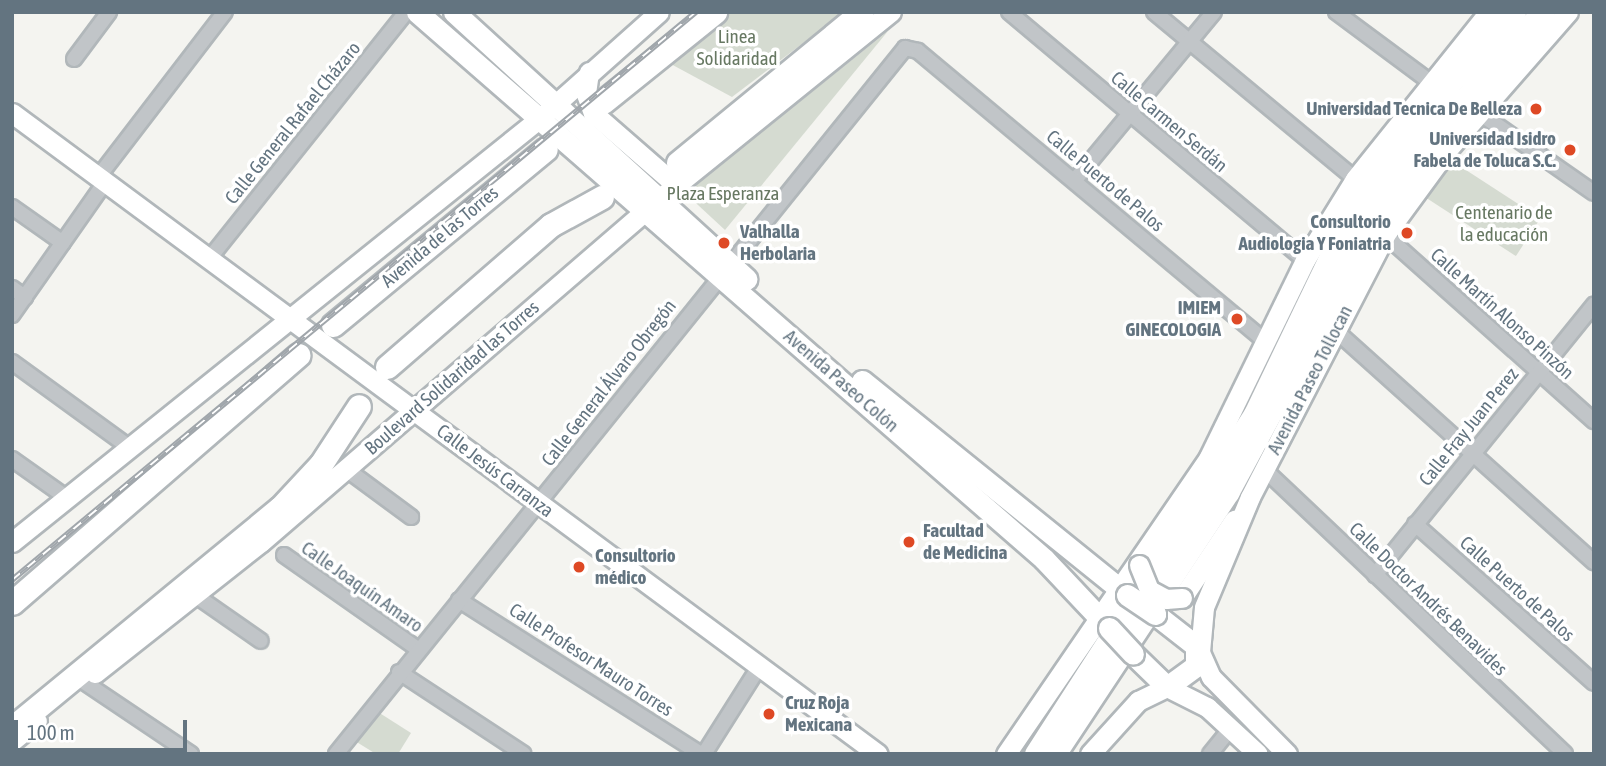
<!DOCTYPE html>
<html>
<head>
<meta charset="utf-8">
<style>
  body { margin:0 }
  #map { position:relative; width:1606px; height:766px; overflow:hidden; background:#f4f4f0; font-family:"Asap Condensed",sans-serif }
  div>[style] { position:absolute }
  .green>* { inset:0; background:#d5dbd1; transform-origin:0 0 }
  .roads { filter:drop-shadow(2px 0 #b1b7ba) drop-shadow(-2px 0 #b1b7ba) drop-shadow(0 2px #b1b7ba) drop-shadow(0 -2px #b1b7ba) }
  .minor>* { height:14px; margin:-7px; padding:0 7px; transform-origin:7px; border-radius:7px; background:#c1c5c8 }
  .secondary>* { height:19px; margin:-9.5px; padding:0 9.5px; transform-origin:9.5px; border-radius:9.5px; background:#fff }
  .primary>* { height:21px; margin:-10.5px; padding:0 10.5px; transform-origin:10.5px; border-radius:10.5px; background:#fff }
  .trunk>* { height:23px; margin:-11.5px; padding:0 11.5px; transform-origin:11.5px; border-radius:11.5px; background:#fff }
  .rail>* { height:6px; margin-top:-3px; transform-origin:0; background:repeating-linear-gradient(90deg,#fff 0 10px,#a0a6ab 0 20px); box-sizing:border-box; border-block:2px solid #a0a6ab }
  .bridges { filter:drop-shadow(2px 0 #b1b7ba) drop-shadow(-2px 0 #b1b7ba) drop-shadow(0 2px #b1b7ba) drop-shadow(0 -2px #b1b7ba) }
  .secondary-bridge>* { height:19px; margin:-9.5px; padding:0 9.5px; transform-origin:9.5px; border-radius:9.5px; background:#fff }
  .primary-bridge>* { height:21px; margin:-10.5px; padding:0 10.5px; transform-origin:10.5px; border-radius:10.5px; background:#fff }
  .dots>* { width:19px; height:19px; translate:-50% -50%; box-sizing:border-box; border:4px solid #fff; border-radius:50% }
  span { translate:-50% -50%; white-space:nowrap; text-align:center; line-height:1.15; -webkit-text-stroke:7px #fff; paint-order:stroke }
  .park-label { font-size:19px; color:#677862 }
  .poi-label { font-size:19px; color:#637480; font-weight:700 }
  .right { translate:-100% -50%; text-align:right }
  .left { translate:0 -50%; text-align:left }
  .street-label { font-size:19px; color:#637480 }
  .frame { position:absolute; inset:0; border:14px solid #637480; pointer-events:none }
  .scale { position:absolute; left:14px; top:720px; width:173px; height:32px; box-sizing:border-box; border:4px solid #637480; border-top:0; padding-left:9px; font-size:21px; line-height:24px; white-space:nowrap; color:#637480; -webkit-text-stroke:5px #fff; paint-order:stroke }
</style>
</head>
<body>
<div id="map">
  <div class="green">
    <div style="clip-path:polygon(722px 12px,844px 12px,732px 97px,669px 63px)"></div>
    <div style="clip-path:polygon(888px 31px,725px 230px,685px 193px)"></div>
    <div style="left:1449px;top:159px;width:109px;height:45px;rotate:33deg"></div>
    <div style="clip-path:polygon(378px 712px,411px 733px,398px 754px,376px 754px,355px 741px)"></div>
  </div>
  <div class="roads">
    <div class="minor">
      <div style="left:1009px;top:12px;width:386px;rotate:40deg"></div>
      <div style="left:1154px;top:12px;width:261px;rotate:39.7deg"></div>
      <div style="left:1336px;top:12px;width:116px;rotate:36.6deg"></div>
      <div style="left:74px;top:59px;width:59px;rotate:-53.3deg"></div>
      <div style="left:1478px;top:112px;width:141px;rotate:34.9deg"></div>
      <div style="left:99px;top:176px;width:207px;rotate:-52.5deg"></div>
      <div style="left:1075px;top:180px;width:218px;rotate:-50.4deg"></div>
      <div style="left:12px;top:207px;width:62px;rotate:35.2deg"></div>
      <div style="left:1385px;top:235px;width:280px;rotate:41.7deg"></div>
      <div style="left:209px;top:259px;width:316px;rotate:-51.4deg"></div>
      <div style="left:12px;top:288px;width:16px;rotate:35deg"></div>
      <div style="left:12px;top:315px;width:164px;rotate:-55deg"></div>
      <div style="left:1335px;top:330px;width:348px;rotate:41.9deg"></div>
      <div style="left:12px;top:362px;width:145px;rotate:36deg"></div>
      <div style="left:12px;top:459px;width:67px;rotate:35.3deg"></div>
      <div style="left:346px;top:469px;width:81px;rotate:36.4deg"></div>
      <div style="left:1265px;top:470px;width:413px;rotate:43.4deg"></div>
      <div style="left:1415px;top:524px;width:239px;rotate:41.6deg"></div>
      <div style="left:284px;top:555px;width:165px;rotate:35.1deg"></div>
      <div style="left:1375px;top:575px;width:348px;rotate:-51deg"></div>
      <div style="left:195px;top:595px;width:80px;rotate:34.9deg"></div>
      <div style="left:459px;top:600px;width:287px;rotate:32.5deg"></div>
      <div style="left:399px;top:672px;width:149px;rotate:33.3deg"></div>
      <div style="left:84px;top:682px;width:129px;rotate:33.9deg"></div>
      <div style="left:336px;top:754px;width:907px;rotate:-51.13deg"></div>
      <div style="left:905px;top:48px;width:13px;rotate:13deg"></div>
      <div style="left:918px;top:51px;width:454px;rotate:39.9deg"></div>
      <div style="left:704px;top:754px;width:103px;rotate:-57.7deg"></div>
      <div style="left:1210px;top:754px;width:32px;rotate:-51deg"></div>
    </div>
    <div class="secondary">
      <div style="left:589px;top:72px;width:22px;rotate:98deg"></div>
      <div style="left:586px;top:94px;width:20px;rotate:70deg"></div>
      <div style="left:593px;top:113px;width:111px;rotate:41deg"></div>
      <div style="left:12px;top:113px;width:1077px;rotate:36.51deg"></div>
      <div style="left:12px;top:542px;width:677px;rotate:-38.77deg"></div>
      <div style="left:540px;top:118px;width:159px;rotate:-41.7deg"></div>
      <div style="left:1182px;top:598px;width:94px;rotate:-56.3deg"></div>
      <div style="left:95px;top:673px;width:211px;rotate:-38.3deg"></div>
      <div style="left:261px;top:542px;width:525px;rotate:-40.76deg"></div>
      <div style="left:659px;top:199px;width:298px;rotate:-38.9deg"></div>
      <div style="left:12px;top:741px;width:32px;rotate:-39deg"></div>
      <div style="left:1006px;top:754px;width:360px;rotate:-55.6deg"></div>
      <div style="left:1209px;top:457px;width:219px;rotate:-64deg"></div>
      <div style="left:1305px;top:260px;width:95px;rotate:-58.3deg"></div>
      <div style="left:1355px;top:179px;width:214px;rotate:-51.3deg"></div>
      <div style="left:1090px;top:754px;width:72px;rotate:-47.8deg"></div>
      <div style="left:1138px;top:701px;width:32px;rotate:-26deg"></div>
      <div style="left:1167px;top:687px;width:45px;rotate:26.6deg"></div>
      <div style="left:1207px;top:707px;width:69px;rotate:42.7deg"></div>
      <div style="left:1287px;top:754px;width:108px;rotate:-134.6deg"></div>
      <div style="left:1211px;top:677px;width:27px;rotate:-114deg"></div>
      <div style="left:1200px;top:652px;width:45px;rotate:-84.9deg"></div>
      <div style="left:1204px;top:607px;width:119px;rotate:-67.3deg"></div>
      <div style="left:1250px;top:497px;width:295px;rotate:-62.7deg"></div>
      <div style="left:1385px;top:235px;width:107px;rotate:-53.8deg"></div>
      <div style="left:1448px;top:149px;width:182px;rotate:-48.8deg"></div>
    </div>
    <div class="primary">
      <div style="left:417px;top:12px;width:832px;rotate:41.1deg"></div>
      <div style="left:1044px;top:559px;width:95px;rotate:46.7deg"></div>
      <div style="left:454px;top:12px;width:396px;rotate:42.4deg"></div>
      <div style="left:862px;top:381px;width:341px;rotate:38.9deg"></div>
      <div style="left:1133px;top:654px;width:47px;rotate:44.1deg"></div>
      <div style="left:1167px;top:687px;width:36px;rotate:-36deg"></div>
      <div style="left:1196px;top:666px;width:20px;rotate:-90deg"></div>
      <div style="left:1196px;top:646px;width:52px;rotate:-142deg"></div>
    </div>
    <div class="trunk">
      <div style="left:603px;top:102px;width:144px;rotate:-38.8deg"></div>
      <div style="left:678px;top:163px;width:238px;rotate:-39.4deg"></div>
      <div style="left:333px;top:325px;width:276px;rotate:-39.6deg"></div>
      <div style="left:387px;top:367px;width:217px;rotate:-40.9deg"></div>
      <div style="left:551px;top:225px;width:58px;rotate:-28.8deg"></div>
      <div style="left:12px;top:603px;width:379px;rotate:-40.9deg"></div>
      <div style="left:12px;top:728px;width:347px;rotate:-39.4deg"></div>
      <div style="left:280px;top:508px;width:60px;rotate:-47deg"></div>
      <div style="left:321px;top:464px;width:69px;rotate:-56.8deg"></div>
      <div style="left:1036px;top:754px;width:404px;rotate:-57.2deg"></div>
      <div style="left:1255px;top:414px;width:182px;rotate:-64.3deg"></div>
      <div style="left:1334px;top:250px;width:74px;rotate:-58.2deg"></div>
      <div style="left:1373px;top:187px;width:122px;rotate:-54deg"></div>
      <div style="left:1445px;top:88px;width:103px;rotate:-47.8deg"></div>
      <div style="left:1054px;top:754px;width:315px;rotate:-56.5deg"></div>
      <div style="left:1228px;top:491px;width:319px;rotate:-61.7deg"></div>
      <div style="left:1379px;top:210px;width:116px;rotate:-53deg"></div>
      <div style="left:1449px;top:117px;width:141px;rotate:-48.2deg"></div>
    </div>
  </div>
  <div class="rail">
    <div style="left:12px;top:580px;width:889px;rotate:-39.71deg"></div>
  </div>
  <div class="bridges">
    <div class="secondary-bridge">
      <div style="left:1139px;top:565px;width:27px;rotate:68deg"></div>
      <div style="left:1149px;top:590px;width:19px;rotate:28deg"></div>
      <div style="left:1166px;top:599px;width:16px;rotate:-4deg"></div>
    </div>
    <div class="primary-bridge">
      <div style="left:1127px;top:595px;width:34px;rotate:34deg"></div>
      <div style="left:1109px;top:628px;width:35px;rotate:47deg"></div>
    </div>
  </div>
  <div class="dots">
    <div style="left:1536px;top:109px;background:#de4925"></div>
    <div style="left:1570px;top:150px;background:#de4925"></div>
    <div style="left:1407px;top:233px;background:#de4925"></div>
    <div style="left:724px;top:243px;background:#de4925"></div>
    <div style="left:1237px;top:319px;background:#de4925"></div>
    <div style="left:909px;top:542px;background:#de4925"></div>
    <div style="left:579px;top:567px;background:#de4925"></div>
    <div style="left:769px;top:714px;background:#de4925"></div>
  </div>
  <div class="park-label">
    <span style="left:737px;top:48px">Linea<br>Solidaridad</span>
    <span style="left:723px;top:194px">Plaza Esperanza</span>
    <span style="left:1504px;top:224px">Centenario de<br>la educación</span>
  </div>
  <div class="poi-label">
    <span class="right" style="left:1522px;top:109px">Universidad Tecnica De Belleza</span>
    <span class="right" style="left:1556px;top:150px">Universidad Isidro<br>Fabela de Toluca S.C.</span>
    <span class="right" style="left:1391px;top:233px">Consultorio<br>Audiologia Y Foniatria</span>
    <span class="left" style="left:740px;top:243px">Valhalla<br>Herbolaria</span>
    <span class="right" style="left:1221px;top:319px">IMIEM<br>GINECOLOGIA</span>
    <span class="left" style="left:923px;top:542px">Facultad<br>de Medicina</span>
    <span class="left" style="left:595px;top:567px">Consultorio<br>médico</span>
    <span class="left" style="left:785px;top:714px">Cruz Roja<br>Mexicana</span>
  </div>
  <div class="street-label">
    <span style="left:1169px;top:122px;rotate:40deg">Calle Carmen Serdán</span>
    <span style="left:293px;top:123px;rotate:-51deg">Calle General Rafael Cházaro</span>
    <span style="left:1105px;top:181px;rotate:40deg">Calle Puerto de Palos</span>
    <span style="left:440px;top:237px;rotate:-40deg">Avenida de las Torres</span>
    <span style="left:1502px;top:314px;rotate:42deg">Calle Martín Alonso Pinzón</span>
    <span style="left:452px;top:378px;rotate:-41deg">Boulevard Solidaridad las Torres</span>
    <span style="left:1310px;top:380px;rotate:-63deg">Avenida Paseo Tollocan</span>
    <span style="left:841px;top:381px;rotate:41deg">Avenida Paseo Colón</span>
    <span style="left:609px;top:383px;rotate:-52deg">Calle General Álvaro Obregón</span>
    <span style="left:1469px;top:427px;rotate:-51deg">Calle Fray Juan Perez</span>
    <span style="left:495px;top:471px;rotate:37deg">Calle Jesús Carranza</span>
    <span style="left:362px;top:587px;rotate:35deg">Calle Joaquín Amaro</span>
    <span style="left:1517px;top:589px;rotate:42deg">Calle Puerto de Palos</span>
    <span style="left:1428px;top:599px;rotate:44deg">Calle Doctor Andrés Benavides</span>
    <span style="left:591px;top:660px;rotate:33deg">Calle Profesor Mauro Torres</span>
  </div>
  <div class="frame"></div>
  <div class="scale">100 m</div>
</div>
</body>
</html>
